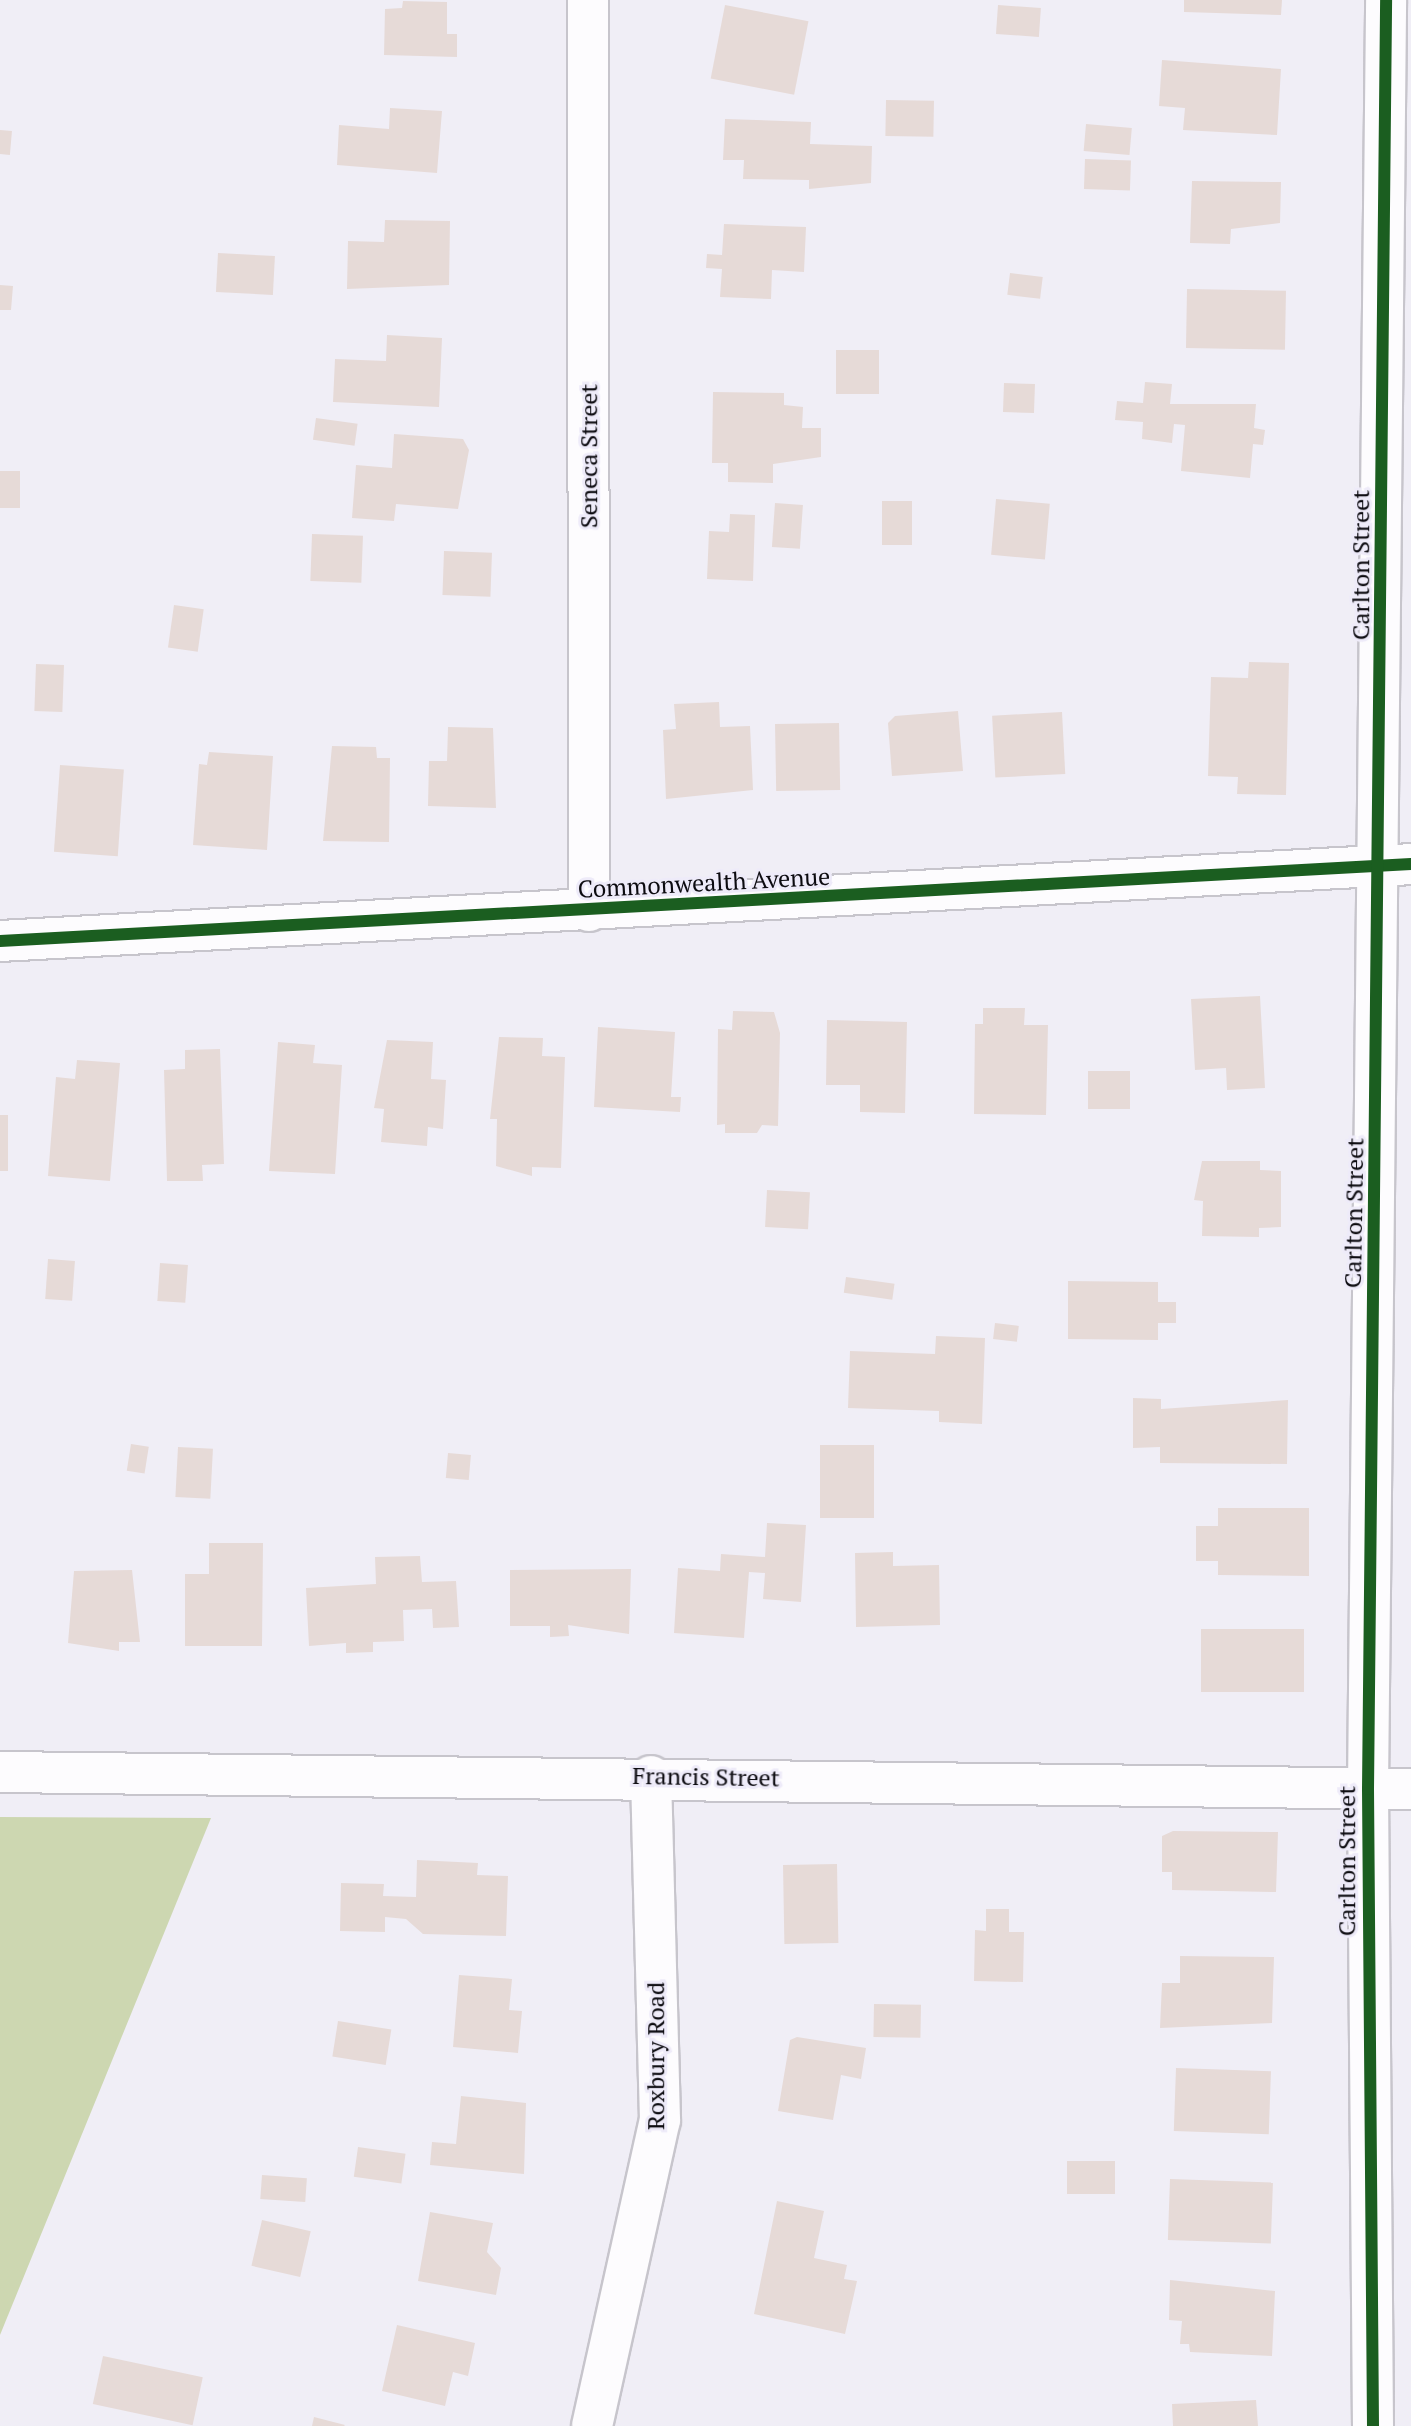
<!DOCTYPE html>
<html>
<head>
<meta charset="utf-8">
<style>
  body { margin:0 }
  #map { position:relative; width:1411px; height:2426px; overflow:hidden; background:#f0eef6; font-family:"PT Serif",serif }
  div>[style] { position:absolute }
  .forest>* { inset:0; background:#cdd7b1 }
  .building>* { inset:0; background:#e6dad7; transform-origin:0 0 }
  .roads { filter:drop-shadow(2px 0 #c7c5cc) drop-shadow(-2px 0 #c7c5cc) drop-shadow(0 2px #c7c5cc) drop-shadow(0 -2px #c7c5cc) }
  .minor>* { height:40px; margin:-20px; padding:0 20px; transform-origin:20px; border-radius:20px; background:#fdfcfe }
  .cycleway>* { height:12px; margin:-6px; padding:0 6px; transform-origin:6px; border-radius:6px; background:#1b5e20 }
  span { translate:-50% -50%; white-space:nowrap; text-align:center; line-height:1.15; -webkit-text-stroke:6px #eeebf9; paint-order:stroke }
  .street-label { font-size:24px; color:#0c0b10 }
</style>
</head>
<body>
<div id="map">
  <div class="forest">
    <div style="clip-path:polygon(0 1817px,211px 1818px,0 2335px)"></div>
  </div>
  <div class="building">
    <div style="clip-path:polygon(1184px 0,1282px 0,1281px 15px,1184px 12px)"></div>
    <div style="clip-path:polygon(403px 1px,447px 2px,447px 34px,457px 34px,457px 57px,384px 55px,385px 9px,402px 8px)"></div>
    <div style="left:725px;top:5px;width:85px;height:75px;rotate:11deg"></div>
    <div style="left:998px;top:5px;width:43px;height:29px;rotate:4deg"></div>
    <div style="clip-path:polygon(1162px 60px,1281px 69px,1277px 135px,1183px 130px,1185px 108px,1159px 106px)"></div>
    <div style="left:886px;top:100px;width:48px;height:36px;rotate:1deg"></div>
    <div style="clip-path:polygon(390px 108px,442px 111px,437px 173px,337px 165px,339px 125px,389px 129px)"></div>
    <div style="clip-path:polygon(725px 119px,811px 122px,810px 144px,872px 146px,871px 183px,809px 189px,809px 180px,743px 179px,744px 160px,723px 160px)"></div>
    <div style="left:1086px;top:124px;width:46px;height:27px;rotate:5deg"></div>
    <div style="left:0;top:130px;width:12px;height:24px;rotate:5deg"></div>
    <div style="left:1085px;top:159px;width:46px;height:30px;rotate:2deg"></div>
    <div style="clip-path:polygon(1192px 181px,1281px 182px,1280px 223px,1231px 229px,1230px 244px,1190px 243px)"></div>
    <div style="clip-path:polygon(385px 220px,450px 221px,449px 285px,347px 289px,348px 241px,384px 242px)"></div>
    <div style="clip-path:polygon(724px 224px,806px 227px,804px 272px,772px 270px,771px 299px,720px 297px,722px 269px,706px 268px,707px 254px,722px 255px)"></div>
    <div style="left:218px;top:253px;width:57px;height:39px;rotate:3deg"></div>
    <div style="left:1010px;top:273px;width:33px;height:22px;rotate:7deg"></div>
    <div style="clip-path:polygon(0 285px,13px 286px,11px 310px,0 310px)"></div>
    <div style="left:1187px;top:289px;width:99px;height:59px;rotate:1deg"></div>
    <div style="clip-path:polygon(387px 335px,442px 338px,439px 407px,333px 402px,335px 359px,386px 361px)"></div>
    <div style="left:836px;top:350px;width:43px;height:44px"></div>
    <div style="clip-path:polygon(1145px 382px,1172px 384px,1170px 404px,1256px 404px,1254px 428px,1265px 430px,1263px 445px,1253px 444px,1250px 478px,1181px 471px,1185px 425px,1174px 424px,1172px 443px,1142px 439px,1143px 422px,1115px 420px,1117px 401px,1143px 403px)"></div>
    <div style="left:1004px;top:383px;width:31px;height:29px;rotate:2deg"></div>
    <div style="clip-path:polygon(713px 392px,784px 393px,784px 405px,803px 407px,802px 428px,821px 428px,821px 457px,773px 464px,773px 483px,728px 482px,728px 463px,712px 463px)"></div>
    <div style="left:316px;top:418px;width:42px;height:22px;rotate:8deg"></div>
    <div style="clip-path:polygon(394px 434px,463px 439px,469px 450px,458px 509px,396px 504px,394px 521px,352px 518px,356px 465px,392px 468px)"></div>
    <div style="left:0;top:471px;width:20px;height:37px"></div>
    <div style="left:996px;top:499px;width:54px;height:56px;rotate:5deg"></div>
    <div style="left:882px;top:501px;width:30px;height:44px"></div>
    <div style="left:775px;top:503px;width:28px;height:44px;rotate:4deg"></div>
    <div style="clip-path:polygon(730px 514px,755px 515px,753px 581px,707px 579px,709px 531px,729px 532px)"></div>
    <div style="left:312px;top:534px;width:51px;height:47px;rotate:2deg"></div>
    <div style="left:444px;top:551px;width:48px;height:44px;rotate:2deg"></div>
    <div style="left:174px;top:605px;width:30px;height:43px;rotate:8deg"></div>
    <div style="clip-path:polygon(1249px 662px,1289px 663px,1286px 795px,1237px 794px,1238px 777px,1208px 776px,1211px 677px,1248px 678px)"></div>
    <div style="left:36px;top:664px;width:28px;height:47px;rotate:2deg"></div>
    <div style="clip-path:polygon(719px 702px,720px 727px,750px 726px,753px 790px,666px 799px,663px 730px,676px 729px,674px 704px)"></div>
    <div style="clip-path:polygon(958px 711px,963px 771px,892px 776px,888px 723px,895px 716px)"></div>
    <div style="left:1062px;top:712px;width:62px;height:70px;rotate:87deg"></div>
    <div style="left:839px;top:723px;width:67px;height:64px;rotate:89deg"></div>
    <div style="clip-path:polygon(448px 727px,493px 728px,496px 808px,428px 806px,429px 761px,447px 761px)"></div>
    <div style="clip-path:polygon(332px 746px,376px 747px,377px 758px,390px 758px,389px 842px,323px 841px)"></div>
    <div style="clip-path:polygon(209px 752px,273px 756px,267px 850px,193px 845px,199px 764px,207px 765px)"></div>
    <div style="left:60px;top:765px;width:64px;height:87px;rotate:4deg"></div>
    <div style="clip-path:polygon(1260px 996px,1265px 1088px,1227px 1090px,1226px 1068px,1195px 1070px,1191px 999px)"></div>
    <div style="clip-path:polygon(983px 1008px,1025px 1008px,1024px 1025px,1048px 1025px,1046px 1115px,974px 1114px,975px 1024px,983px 1024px)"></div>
    <div style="clip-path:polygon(733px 1011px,774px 1012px,780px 1033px,778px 1126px,762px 1125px,757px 1133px,725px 1133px,725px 1124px,717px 1125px,718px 1029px,732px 1030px)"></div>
    <div style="clip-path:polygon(827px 1020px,907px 1022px,905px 1113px,860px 1112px,860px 1085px,826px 1085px)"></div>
    <div style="clip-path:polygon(598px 1027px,675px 1032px,671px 1097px,681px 1097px,680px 1112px,594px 1107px)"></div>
    <div style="clip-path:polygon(499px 1037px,543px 1038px,542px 1056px,565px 1057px,561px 1168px,532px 1167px,532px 1176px,496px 1166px,497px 1119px,490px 1119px)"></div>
    <div style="clip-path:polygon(387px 1040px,433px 1042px,431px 1079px,446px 1080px,443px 1129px,428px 1127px,427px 1146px,381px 1142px,384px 1109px,374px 1108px)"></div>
    <div style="clip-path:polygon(278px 1042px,315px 1045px,313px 1063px,342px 1065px,335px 1174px,269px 1171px)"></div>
    <div style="clip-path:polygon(220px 1049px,224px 1164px,202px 1165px,203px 1181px,167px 1181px,164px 1070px,185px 1069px,185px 1050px)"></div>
    <div style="clip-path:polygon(77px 1060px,120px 1063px,110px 1181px,48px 1176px,56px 1077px,75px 1079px)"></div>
    <div style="left:1088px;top:1071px;width:42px;height:38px"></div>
    <div style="left:0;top:1115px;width:8px;height:56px"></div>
    <div style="clip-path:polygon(1202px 1161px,1260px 1161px,1260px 1170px,1281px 1171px,1281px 1227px,1259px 1228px,1259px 1237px,1202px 1236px,1203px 1201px,1194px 1200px)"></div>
    <div style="left:767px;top:1190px;width:43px;height:37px;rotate:3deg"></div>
    <div style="left:48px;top:1259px;width:27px;height:40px;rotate:4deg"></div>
    <div style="left:160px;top:1263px;width:28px;height:38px;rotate:4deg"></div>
    <div style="left:846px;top:1277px;width:49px;height:16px;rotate:8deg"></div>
    <div style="clip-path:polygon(1068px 1281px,1158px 1282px,1158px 1302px,1176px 1302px,1176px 1323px,1158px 1323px,1158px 1340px,1068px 1339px)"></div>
    <div style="left:995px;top:1323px;width:24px;height:16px;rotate:7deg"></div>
    <div style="clip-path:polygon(936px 1336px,985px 1338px,982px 1424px,939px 1422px,939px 1411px,848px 1408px,850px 1351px,935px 1354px)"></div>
    <div style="clip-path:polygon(1133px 1398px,1161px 1399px,1161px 1409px,1288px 1400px,1287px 1464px,1160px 1463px,1160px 1447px,1133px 1448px)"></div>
    <div style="left:131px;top:1444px;width:18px;height:27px;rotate:9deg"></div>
    <div style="left:820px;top:1445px;width:54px;height:73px"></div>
    <div style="left:178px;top:1447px;width:35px;height:50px;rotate:3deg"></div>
    <div style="left:448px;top:1453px;width:23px;height:25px;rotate:5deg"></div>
    <div style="clip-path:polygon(1218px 1508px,1309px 1508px,1309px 1576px,1218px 1575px,1218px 1561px,1196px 1561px,1196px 1526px,1218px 1526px)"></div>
    <div style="clip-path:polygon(767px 1523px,806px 1525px,801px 1602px,763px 1599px,765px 1573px,749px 1572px,744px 1638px,674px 1633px,678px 1568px,720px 1571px,721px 1554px,765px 1557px)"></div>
    <div style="clip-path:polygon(209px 1543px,263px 1543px,262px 1646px,185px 1646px,185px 1574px,209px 1574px)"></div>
    <div style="clip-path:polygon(893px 1552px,893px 1566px,939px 1565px,940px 1625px,856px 1627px,855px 1553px)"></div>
    <div style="clip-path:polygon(420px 1556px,422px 1582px,456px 1581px,459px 1627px,433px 1628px,432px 1609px,403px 1610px,404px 1641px,373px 1642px,373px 1652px,346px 1653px,346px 1643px,309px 1646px,306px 1588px,376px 1584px,375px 1557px)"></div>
    <div style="clip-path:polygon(631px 1569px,629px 1634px,568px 1625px,569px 1636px,550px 1637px,550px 1626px,510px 1626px,510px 1570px)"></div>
    <div style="clip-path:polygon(132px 1570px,140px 1642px,119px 1642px,119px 1651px,68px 1643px,74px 1571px)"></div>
    <div style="left:1304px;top:1629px;width:63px;height:103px;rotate:90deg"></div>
    <div style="clip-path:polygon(1173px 1831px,1278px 1832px,1276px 1892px,1172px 1890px,1172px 1872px,1162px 1872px,1162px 1836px)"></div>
    <div style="clip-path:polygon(417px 1860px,478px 1863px,477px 1875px,508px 1876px,506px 1936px,423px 1934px,406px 1919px,385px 1917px,385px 1932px,340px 1931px,341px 1883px,384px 1884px,383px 1896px,416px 1897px)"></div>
    <div style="left:837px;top:1864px;width:79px;height:54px;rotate:89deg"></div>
    <div style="clip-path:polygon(986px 1909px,1009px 1909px,1009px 1932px,1024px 1932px,1023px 1982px,974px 1981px,975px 1930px,986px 1931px)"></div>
    <div style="clip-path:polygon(1180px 1956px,1274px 1957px,1272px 2023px,1160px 2028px,1162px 1983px,1180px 1983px)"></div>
    <div style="clip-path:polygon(459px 1975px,512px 1979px,509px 2010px,522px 2011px,518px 2053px,453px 2047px)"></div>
    <div style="left:874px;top:2004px;width:47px;height:33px;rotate:1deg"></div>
    <div style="left:338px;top:2021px;width:54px;height:36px;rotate:9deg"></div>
    <div style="clip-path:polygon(797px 2037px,866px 2048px,861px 2079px,841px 2075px,833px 2120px,778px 2111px,790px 2040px)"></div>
    <div style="left:1176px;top:2068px;width:95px;height:63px;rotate:2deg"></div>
    <div style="clip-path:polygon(461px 2096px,526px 2103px,524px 2174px,430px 2165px,432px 2142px,456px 2144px)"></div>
    <div style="left:358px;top:2147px;width:48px;height:30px;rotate:8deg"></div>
    <div style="left:1067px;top:2161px;width:48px;height:33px"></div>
    <div style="left:262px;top:2175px;width:45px;height:24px;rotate:4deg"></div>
    <div style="left:1170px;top:2179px;width:103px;height:61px;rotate:2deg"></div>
    <div style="clip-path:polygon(777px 2201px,824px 2211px,814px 2258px,847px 2265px,844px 2279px,857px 2281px,845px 2334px,754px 2314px)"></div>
    <div style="clip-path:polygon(430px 2212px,493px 2223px,487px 2252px,501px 2268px,496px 2295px,418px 2281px)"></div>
    <div style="left:262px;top:2220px;width:50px;height:47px;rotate:13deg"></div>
    <div style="clip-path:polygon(1170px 2280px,1275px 2291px,1272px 2356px,1190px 2352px,1189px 2344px,1180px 2344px,1182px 2321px,1169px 2320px)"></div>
    <div style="clip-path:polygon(397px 2325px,475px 2343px,468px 2376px,453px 2372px,445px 2406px,382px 2391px)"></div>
    <div style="left:103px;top:2356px;width:102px;height:49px;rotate:12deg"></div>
    <div style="clip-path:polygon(1256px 2400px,1258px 2426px,1173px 2426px,1172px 2404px)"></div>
    <div style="clip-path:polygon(314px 2417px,345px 2425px,344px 2426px,312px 2426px)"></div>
  </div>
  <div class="roads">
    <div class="minor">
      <div style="left:588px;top:0;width:911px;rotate:89.94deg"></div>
      <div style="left:0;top:941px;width:1413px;rotate:-3.12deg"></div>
      <div style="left:0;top:1772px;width:1411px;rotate:0.69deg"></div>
      <div style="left:592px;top:2426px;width:313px;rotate:-77.5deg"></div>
      <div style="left:660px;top:2120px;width:344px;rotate:-91.5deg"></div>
      <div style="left:1373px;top:2426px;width:637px;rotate:-90.45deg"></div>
      <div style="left:1368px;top:1789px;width:1789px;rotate:-89.42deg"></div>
    </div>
  </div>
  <div class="cycleway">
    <div style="left:0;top:941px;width:1413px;rotate:-3.12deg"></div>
    <div style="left:1373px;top:2426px;width:637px;rotate:-90.45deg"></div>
    <div style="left:1368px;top:1789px;width:1789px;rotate:-89.42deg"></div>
  </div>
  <div class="street-label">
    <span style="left:589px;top:456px;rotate:-90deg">Seneca Street</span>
    <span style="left:1361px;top:565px;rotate:-90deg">Carlton Street</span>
    <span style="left:704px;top:883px;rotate:-3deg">Commonwealth Avenue</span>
    <span style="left:1354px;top:1213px;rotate:-89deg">Carlton Street</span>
    <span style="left:706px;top:1777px;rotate:1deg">Francis Street</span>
    <span style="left:1347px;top:1861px;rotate:-90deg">Carlton Street</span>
    <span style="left:656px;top:2056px;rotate:-90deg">Roxbury Road</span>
  </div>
</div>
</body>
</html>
